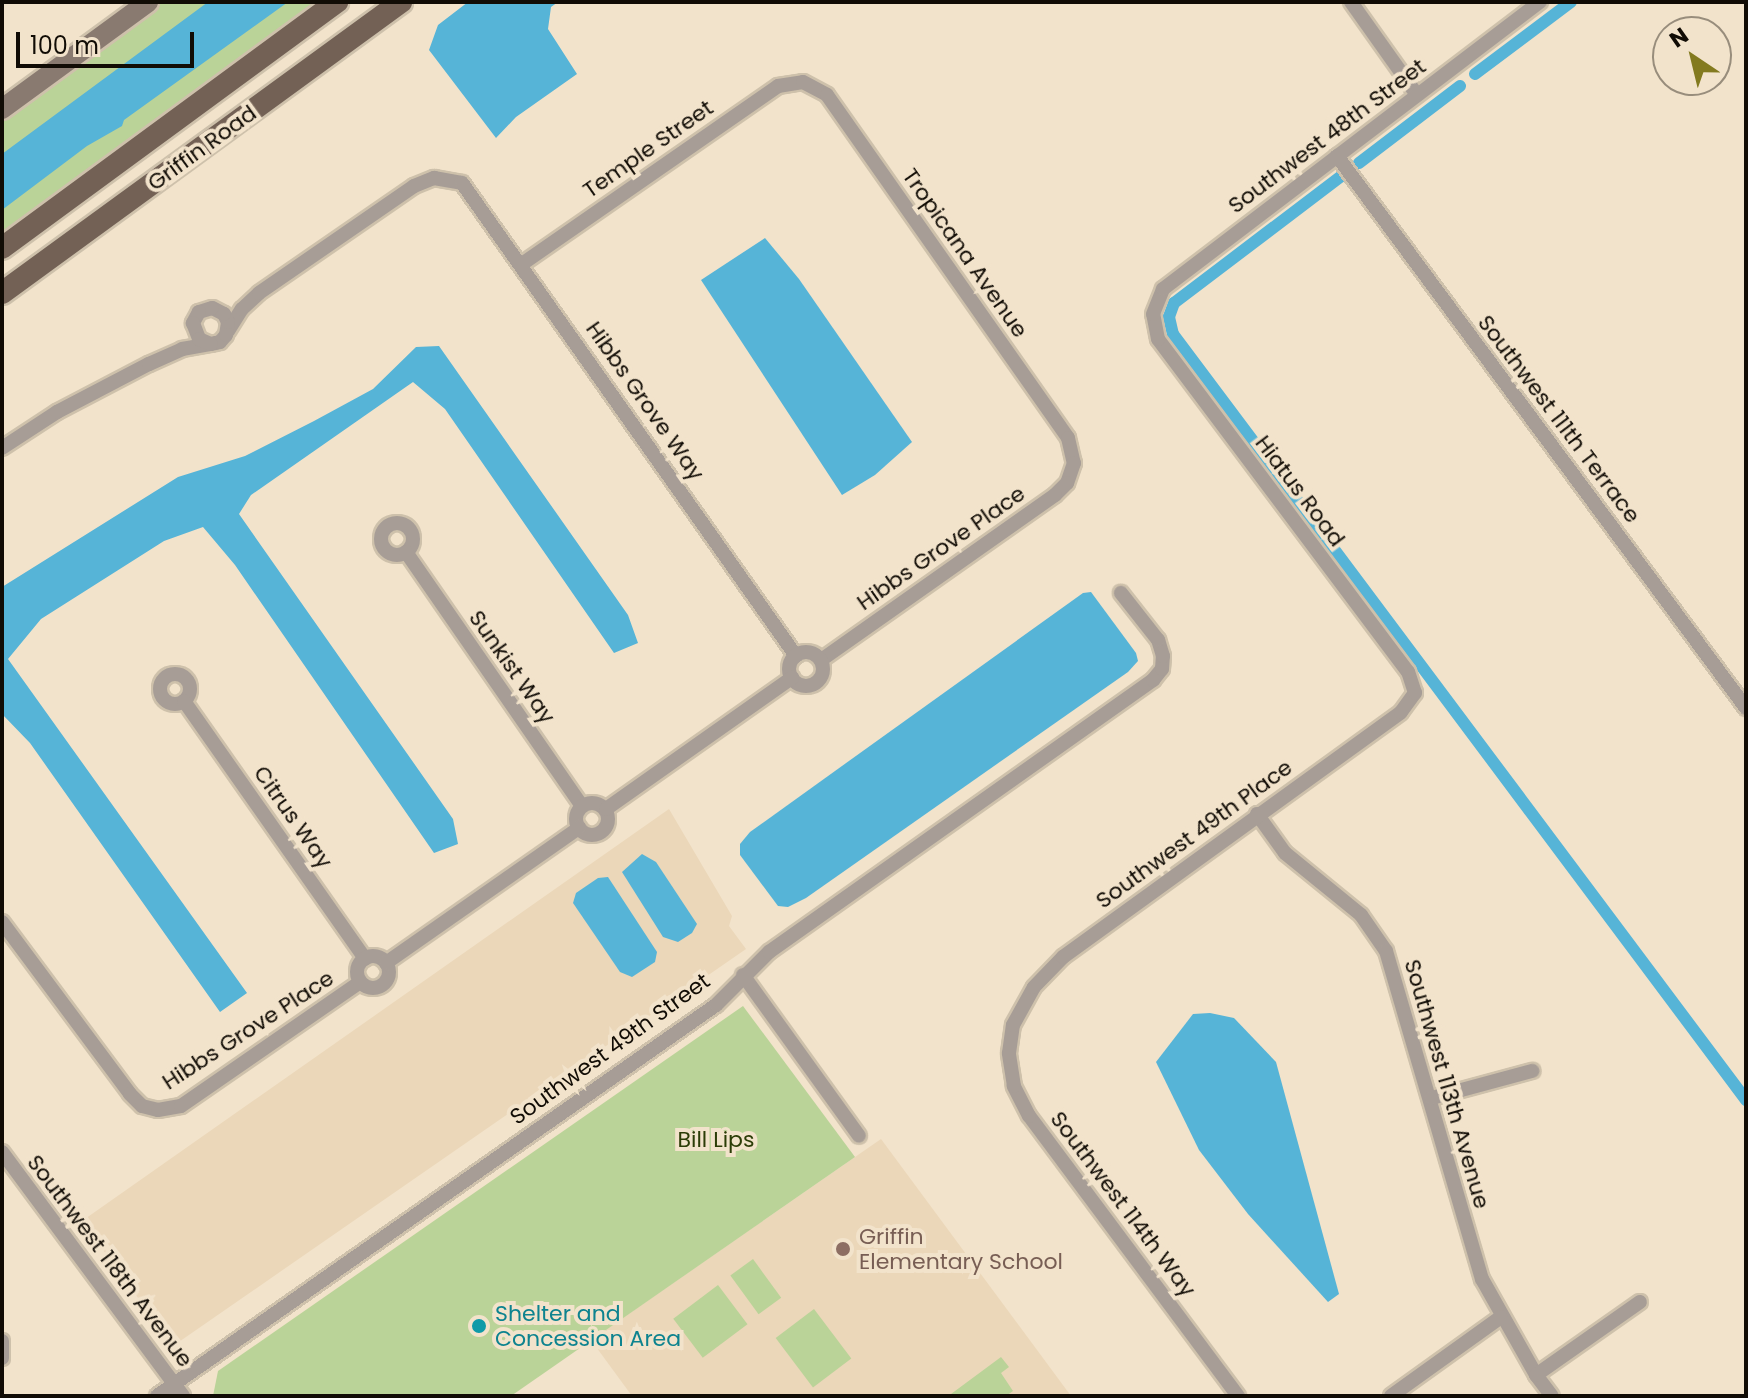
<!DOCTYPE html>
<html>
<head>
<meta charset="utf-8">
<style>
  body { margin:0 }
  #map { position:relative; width:1748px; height:1398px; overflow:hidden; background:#f2e3cb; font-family:Poppins,sans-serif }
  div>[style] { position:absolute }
  .built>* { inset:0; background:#ebd7b9 }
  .green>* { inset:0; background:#bad398; transform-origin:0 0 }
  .water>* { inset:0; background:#56b4d7 }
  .canal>* { height:12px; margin:-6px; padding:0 6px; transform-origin:6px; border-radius:6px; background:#56b4d7 }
  .roads { filter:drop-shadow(2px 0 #cec1ab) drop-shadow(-2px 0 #cec1ab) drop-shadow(0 2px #cec1ab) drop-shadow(0 -2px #cec1ab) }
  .street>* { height:14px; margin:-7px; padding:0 7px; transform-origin:7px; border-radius:7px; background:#a79d96 }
  .street>.ring { margin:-7px; padding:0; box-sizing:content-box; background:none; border:14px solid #a79d96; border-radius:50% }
  .secondary>* { height:20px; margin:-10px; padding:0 10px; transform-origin:10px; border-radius:10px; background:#897a70 }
  .primary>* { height:22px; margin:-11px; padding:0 11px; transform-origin:11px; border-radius:11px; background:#736155 }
  .dots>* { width:22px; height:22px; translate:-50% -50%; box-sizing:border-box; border:4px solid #f2e3cb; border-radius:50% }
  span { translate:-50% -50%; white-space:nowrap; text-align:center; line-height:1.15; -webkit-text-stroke:8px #f2e3cb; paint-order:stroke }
  .street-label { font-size:22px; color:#110c05 }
  .park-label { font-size:22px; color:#2c3d07 }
  .education-label { font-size:22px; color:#785e54 }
  .left { translate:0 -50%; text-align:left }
  .culture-label { font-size:22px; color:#0d838f }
  .frame { position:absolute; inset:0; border:4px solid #110c05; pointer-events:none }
  .north { position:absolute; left:1652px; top:16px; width:80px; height:80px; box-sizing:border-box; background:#f2e3cb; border:2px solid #988d7c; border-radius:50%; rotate:325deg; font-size:22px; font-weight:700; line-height:32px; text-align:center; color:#110c05 }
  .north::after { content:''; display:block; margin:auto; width:28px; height:36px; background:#837a1f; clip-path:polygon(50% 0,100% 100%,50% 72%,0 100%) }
  .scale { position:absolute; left:16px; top:32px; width:178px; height:36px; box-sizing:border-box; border:4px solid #110c05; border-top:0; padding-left:10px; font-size:24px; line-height:28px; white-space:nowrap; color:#110c05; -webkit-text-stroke:6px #f2e3cb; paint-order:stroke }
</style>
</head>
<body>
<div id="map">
  <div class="built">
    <div style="clip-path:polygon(669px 809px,732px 916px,729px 926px,746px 949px,173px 1346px,82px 1221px)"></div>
    <div style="clip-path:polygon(881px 1139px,1071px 1396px,632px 1396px,591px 1340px)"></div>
  </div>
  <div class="green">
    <div style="clip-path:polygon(158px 2px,316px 2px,2px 232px,2px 115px)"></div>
    <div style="clip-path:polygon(743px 1006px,855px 1157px,511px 1396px,213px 1396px,218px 1371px)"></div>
    <div style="left:753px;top:1259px;width:48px;height:28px;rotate:54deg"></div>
    <div style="left:718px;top:1285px;width:49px;height:56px;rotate:53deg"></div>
    <div style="left:814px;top:1309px;width:62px;height:48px;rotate:53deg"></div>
    <div style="clip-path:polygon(1001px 1357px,1009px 1367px,1001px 1373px,1013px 1391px,1006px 1396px,952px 1396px,951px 1394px)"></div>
  </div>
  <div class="water">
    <div style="clip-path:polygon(208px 2px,288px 2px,124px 120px,122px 126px,87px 146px,2px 210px,2px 154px)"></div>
    <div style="clip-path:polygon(468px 2px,558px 2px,551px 7px,548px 29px,577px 74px,516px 117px,496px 138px,429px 50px,438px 25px)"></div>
    <div style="clip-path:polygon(765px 238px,799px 279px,912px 442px,875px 475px,842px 495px,701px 280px)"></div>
    <div style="clip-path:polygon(439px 346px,628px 615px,638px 643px,614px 653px,445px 409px,413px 382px,251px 495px,239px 514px,453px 819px,458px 844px,434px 853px,235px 565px,203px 527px,164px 541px,41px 619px,8px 659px,247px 993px,220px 1012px,30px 743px,2px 714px,2px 587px,178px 477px,245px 456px,314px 421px,373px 389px,416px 347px)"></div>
    <div style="clip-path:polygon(1091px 592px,1136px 653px,1138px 661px,1128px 672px,806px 898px,788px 907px,778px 906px,740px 855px,740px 844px,750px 832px,1083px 593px)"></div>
    <div style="clip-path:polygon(642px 854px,656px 862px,697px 924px,692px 933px,678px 942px,663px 937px,622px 872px)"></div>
    <div style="clip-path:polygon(608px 877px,657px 952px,655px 962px,632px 977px,620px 972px,573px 903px,576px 893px,598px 878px)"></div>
    <div style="clip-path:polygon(1210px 1013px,1234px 1018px,1276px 1062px,1339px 1294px,1328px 1302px,1248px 1214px,1199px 1150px,1156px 1062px,1193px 1014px)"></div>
  </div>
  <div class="canal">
    <div style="left:1475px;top:74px;width:120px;rotate:-36.9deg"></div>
    <div style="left:1359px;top:163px;width:127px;rotate:-37.3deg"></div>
    <div style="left:1344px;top:174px;width:213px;rotate:142.8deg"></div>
    <div style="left:1174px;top:303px;width:15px;rotate:110deg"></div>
    <div style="left:1169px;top:317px;width:17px;rotate:77deg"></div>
    <div style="left:1173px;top:334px;width:957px;rotate:53.2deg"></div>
  </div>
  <div class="roads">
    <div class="street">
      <div style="left:1351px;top:2px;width:114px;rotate:54.6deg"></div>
      <div style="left:1337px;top:156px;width:687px;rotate:53.46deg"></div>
      <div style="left:522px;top:264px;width:312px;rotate:-34.8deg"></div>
      <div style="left:778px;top:86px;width:25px;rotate:-9deg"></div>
      <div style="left:803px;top:82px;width:27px;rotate:28deg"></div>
      <div style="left:827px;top:95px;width:419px;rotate:54.9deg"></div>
      <div style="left:1068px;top:438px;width:26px;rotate:77deg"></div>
      <div style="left:1074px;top:463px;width:21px;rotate:109deg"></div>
      <div style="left:1067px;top:483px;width:17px;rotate:135deg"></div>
      <div style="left:1055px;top:495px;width:286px;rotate:144.8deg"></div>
      <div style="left:228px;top:331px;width:26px;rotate:-58deg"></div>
      <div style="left:242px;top:309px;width:23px;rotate:-43deg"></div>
      <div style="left:259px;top:293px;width:188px;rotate:-34.6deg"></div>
      <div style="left:414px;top:186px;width:22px;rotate:-22deg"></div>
      <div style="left:434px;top:178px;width:28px;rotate:10deg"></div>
      <div style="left:462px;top:183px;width:579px;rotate:54.77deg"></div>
      <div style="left:2px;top:448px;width:66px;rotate:-33.2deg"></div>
      <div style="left:57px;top:412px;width:104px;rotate:-27.6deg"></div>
      <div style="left:149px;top:364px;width:36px;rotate:-24deg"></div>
      <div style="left:182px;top:349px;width:34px;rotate:-10deg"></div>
      <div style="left:215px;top:343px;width:5px;rotate:-11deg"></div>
      <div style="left:220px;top:342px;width:9px;rotate:-49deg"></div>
      <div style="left:226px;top:335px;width:13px;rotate:-81deg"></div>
      <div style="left:228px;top:322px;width:9px;rotate:-117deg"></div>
      <div style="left:224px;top:314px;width:13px;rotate:-153deg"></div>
      <div style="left:212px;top:308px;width:14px;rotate:163deg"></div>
      <div style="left:199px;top:312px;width:13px;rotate:119deg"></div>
      <div style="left:193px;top:323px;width:17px;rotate:69deg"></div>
      <div style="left:199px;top:339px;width:13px;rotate:23deg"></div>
      <div class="ring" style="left:381px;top:523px;width:18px;height:18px"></div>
      <div style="left:406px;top:552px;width:309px;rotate:55.3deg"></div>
      <div class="ring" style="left:789px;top:652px;width:20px;height:20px"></div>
      <div class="ring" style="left:160px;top:674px;width:16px;height:16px"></div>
      <div style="left:184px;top:701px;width:315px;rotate:54.9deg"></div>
      <div class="ring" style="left:576px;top:803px;width:18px;height:18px"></div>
      <div style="left:606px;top:809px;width:228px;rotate:-35.2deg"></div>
      <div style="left:1257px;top:814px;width:48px;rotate:54.3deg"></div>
      <div style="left:1285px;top:853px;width:98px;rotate:39.2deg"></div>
      <div style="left:1361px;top:915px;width:44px;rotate:55.2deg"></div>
      <div style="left:1386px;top:951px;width:342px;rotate:73.7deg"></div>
      <div style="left:1482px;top:1279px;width:110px;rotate:60.6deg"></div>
      <div style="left:1536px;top:1375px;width:26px;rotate:53deg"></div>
      <div style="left:2px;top:922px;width:214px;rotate:53.3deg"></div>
      <div style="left:130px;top:1094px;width:17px;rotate:45deg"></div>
      <div style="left:142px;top:1106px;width:16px;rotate:14deg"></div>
      <div style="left:158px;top:1110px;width:23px;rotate:-10deg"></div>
      <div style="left:181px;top:1106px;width:218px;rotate:-34.7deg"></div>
      <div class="ring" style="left:357px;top:956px;width:18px;height:18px"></div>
      <div style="left:386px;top:963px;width:236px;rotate:-35deg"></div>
      <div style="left:743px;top:975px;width:198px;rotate:54.2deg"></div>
      <div style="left:1432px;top:1098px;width:104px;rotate:-15.1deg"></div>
      <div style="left:2px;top:1152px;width:304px;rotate:53.4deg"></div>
      <div style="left:2px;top:1341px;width:17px;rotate:90deg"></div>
      <div style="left:1536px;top:1375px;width:127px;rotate:-35.1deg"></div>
      <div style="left:157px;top:1396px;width:682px;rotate:-34.97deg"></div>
      <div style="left:716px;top:1005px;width:75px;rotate:-45deg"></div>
      <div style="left:769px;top:952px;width:471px;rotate:-35.3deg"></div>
      <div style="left:1153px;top:680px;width:14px;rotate:-51deg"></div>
      <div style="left:1162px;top:669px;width:13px;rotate:-86deg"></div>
      <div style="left:1163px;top:656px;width:17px;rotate:-107deg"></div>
      <div style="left:1158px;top:640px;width:60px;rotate:-128.2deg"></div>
      <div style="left:1238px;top:1396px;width:349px;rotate:-126.7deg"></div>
      <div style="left:1029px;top:1116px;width:34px;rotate:-117deg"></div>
      <div style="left:1014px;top:1086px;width:33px;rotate:-99deg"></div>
      <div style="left:1009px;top:1053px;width:28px;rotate:-82deg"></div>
      <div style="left:1013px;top:1025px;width:43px;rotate:-61.1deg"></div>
      <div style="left:1034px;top:987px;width:42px;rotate:-46deg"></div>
      <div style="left:1063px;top:957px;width:417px;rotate:-35.9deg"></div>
      <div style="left:1401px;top:712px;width:24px;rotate:-54deg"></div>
      <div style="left:1415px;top:693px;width:22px;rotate:-108deg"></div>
      <div style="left:1408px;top:672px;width:416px;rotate:-126.9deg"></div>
      <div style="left:1158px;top:339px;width:25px;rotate:-101deg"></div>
      <div style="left:1153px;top:314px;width:27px;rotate:-68deg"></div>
      <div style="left:1163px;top:289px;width:474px;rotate:-37.3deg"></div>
      <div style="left:1391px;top:1396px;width:135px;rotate:-35.7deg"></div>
    </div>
    <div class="secondary">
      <div style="left:2px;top:109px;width:181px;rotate:-36.2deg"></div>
    </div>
    <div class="primary">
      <div style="left:2px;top:248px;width:416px;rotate:-36.3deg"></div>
      <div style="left:2px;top:293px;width:494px;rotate:-36.1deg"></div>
    </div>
  </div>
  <div class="dots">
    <div style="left:843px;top:1249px;background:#8d6e63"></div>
    <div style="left:479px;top:1326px;background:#0f9aa8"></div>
  </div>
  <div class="street-label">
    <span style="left:1327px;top:136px;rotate:-37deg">Southwest 48th Street</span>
    <span style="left:202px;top:148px;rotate:-36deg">Griffin Road</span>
    <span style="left:648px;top:149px;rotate:-35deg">Temple Street</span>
    <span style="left:965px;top:253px;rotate:55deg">Tropicana Avenue</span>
    <span style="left:645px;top:401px;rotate:55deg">Hibbs Grove Way</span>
    <span style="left:1559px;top:419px;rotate:53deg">Southwest 111th Terrace</span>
    <span style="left:1300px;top:491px;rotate:53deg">Hiatus Road</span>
    <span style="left:941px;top:548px;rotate:-35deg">Hibbs Grove Place</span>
    <span style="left:512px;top:667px;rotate:55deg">Sunkist Way</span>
    <span style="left:293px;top:817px;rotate:55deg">Citrus Way</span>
    <span style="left:1194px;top:834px;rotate:-36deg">Southwest 49th Place</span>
    <span style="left:248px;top:1030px;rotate:-33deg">Hibbs Grove Place</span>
    <span style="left:610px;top:1049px;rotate:-36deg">Southwest 49th Street</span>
    <span style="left:1447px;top:1084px;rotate:74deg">Southwest 113th Avenue</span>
    <span style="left:1123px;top:1204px;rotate:53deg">Southwest 114th Way</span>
    <span style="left:110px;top:1261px;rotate:53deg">Southwest 118th Avenue</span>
  </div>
  <div class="park-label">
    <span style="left:716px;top:1140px">Bill Lips</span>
  </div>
  <div class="education-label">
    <span class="left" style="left:859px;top:1249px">Griffin<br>Elementary School</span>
  </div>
  <div class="culture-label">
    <span class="left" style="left:495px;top:1326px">Shelter and<br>Concession Area</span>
  </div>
  <div class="frame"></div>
  <div class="north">N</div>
  <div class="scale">100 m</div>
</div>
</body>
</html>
